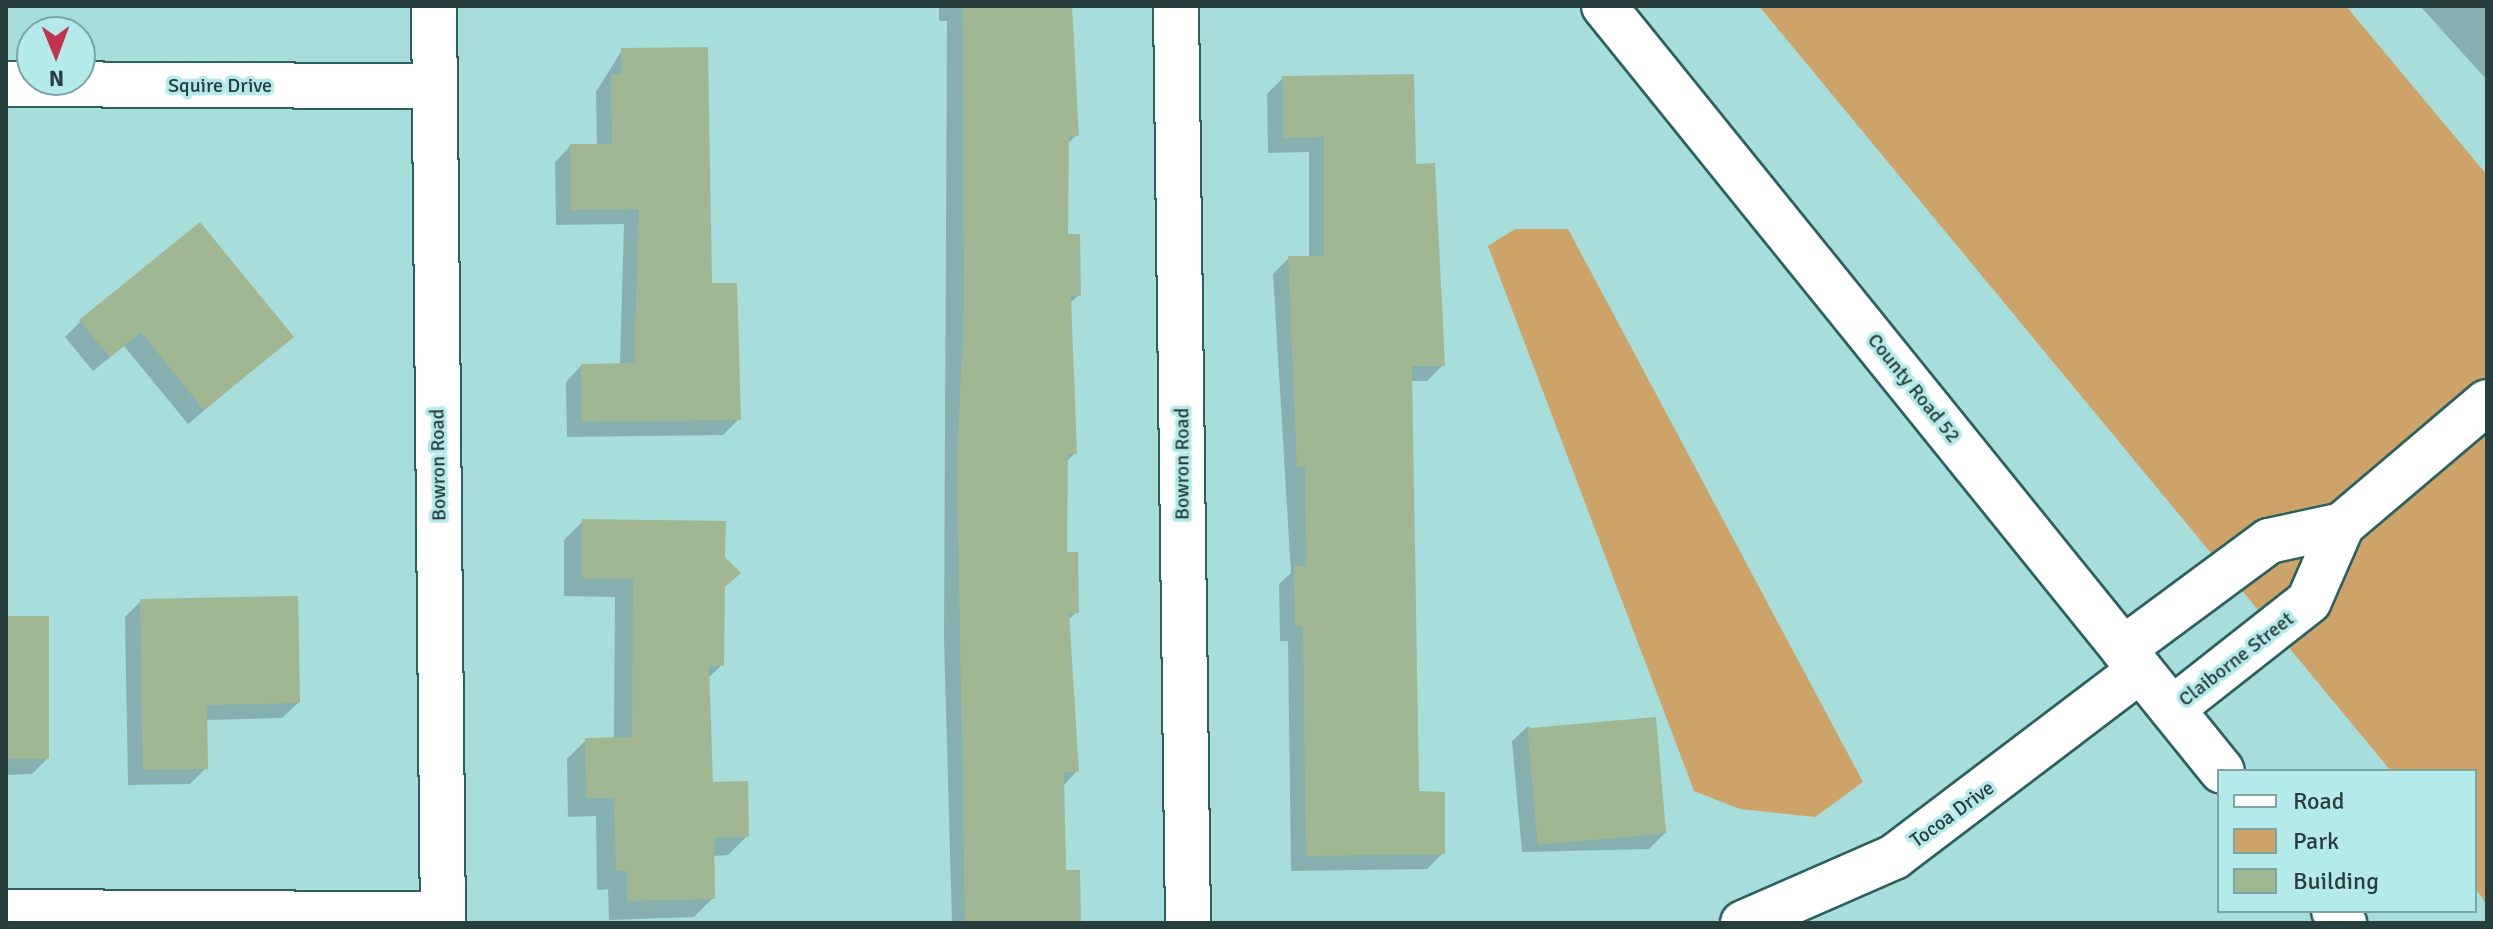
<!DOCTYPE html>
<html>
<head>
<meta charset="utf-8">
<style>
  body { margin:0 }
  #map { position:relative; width:2493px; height:929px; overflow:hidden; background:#a7dddb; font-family:Signika,sans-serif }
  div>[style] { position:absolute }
  .green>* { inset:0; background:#cea369 }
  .shadow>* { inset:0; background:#0003 }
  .building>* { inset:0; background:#a1b794; transform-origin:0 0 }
  .roads { filter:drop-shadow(2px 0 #2d6060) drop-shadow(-2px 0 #2d6060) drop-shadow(0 2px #2d6060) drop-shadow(0 -2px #2d6060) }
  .street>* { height:44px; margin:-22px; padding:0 22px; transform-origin:22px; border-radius:22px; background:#fff }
  .secondary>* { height:44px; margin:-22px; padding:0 22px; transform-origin:22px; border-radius:22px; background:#fff }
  span { translate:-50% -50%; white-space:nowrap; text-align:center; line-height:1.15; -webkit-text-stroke:7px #b4eae9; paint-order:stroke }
  .street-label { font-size:20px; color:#283d3d }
  .frame { position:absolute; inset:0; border:8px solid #283d3d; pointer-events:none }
  .legend { position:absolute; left:2217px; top:769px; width:260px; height:144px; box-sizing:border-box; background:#b4eae9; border:2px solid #7ca5a4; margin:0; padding:10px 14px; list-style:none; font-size:24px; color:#283d3d }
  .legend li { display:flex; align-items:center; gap:16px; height:40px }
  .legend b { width:40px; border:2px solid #7ca5a4 }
  .north { position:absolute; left:16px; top:16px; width:80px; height:80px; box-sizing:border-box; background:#b4eae9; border:2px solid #7ca5a4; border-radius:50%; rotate:179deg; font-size:22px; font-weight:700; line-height:32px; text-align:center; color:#283d3d }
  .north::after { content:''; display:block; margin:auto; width:28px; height:36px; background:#c33350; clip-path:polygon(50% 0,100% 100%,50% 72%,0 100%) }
</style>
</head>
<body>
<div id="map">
  <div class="green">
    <div style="clip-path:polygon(1759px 6px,2346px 6px,2487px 175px,2487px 905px,2475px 888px,2475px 771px,2391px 771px)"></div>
    <div style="clip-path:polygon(1515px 229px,1568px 229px,1863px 782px,1815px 817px,1740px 809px,1694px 791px,1488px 246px)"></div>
  </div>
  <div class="shadow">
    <div style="clip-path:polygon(939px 6px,1070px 6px,1077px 135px,1067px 144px,1066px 236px,1079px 295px,1069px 304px,1075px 453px,1065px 463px,1065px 554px,1077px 612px,1067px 621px,1077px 771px,1063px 786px,1064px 872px,1075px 923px,952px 923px,944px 640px,947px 21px,939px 21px)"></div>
    <div style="clip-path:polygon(2420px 6px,2487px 6px,2487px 80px)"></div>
    <div style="clip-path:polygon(622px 50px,710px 285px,739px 419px,723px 435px,567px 437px,566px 382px,581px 366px,620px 365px,624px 224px,556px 225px,555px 162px,570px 146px,597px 146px,596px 92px)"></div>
    <div style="clip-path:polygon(1283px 78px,1414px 166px,1443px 365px,1427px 381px,1410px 381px,1417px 793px,1443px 853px,1427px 869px,1291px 871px,1288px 641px,1280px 641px,1279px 584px,1291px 573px,1273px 274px,1289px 258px,1309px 258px,1309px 152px,1268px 153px,1267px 94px)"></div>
    <div style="clip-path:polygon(81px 321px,292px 337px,188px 424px,124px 346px,93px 371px,65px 337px)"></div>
    <div style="clip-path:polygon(583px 521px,723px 589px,722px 665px,707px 679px,711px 784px,747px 836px,728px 855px,712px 856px,713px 898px,694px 917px,609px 920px,608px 889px,597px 890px,596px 816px,568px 817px,567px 759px,586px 740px,614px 740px,615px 597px,564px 596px,564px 540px)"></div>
    <div style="clip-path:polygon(141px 601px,298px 703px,282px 718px,205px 720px,206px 768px,190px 784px,128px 785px,125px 617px)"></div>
    <div style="clip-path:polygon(6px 618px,48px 758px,32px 774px,6px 775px)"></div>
    <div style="clip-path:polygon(1528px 726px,1664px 834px,1649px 849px,1522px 852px,1512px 741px)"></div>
  </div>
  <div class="building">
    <div style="clip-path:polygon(962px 6px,1072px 6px,1079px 136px,1069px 136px,1068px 234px,1080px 234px,1081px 296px,1071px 296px,1077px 454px,1068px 454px,1067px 552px,1078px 552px,1079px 613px,1069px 613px,1079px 772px,1064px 772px,1066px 870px,1080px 870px,1081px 923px,965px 923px,957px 463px,964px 304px)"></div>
    <div style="clip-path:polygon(708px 47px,712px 283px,737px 283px,741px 420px,582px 422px,581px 364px,634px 363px,639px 209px,571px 210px,570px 144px,612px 144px,611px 74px,622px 74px,621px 48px)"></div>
    <div style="clip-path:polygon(1414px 74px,1416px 164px,1435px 163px,1445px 366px,1412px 366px,1419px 791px,1445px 792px,1445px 854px,1306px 856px,1303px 626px,1295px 626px,1294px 566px,1306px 566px,1305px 467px,1297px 467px,1288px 256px,1324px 256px,1324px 137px,1283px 138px,1282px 76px)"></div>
    <div style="clip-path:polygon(200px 222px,294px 337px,204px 410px,141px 332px,110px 357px,79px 320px)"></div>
    <div style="clip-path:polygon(582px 519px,726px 521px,725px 557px,741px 573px,725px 587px,724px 666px,709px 666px,713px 782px,748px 781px,749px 837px,714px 838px,715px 899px,627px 901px,627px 871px,616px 871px,614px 798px,586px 798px,585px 738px,632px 737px,633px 579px,582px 578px)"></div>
    <div style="clip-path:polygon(298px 596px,300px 703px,207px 705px,208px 769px,143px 770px,140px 599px)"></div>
    <div style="left:6px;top:616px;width:43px;height:143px"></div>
    <div style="left:1656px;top:717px;width:117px;height:129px;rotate:85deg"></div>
  </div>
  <div class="roads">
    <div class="street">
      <div style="left:434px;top:6px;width:917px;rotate:89.44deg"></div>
      <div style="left:1176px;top:6px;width:917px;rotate:89.25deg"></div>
      <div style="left:6px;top:84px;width:428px;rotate:0.3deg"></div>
      <div style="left:2123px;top:649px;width:182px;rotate:-36.5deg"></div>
      <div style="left:2269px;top:541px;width:75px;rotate:-12.4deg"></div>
      <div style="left:2172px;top:709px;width:174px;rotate:-38.2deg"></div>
      <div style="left:2309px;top:601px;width:83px;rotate:-66.5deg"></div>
      <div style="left:2342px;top:525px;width:190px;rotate:-40.3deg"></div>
      <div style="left:6px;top:912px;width:437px;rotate:0.3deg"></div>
      <div style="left:1743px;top:923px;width:165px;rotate:-23.6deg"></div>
      <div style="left:1894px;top:857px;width:309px;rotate:-37.2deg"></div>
    </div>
    <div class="secondary">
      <div style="left:1604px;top:6px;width:983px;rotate:51.07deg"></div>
      <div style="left:2334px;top:911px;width:16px;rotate:50deg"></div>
    </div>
  </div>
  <div class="street-label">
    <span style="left:220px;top:85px">Squire Drive</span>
    <span style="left:1914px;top:388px;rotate:51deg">County Road 52</span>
    <span style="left:1182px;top:464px;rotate:-90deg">Bowron Road</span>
    <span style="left:438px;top:465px;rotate:-91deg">Bowron Road</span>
    <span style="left:2236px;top:659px;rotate:-38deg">Claiborne Street</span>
    <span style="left:1952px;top:814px;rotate:-36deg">Tocoa Drive</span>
  </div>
  <div class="frame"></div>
  <ul class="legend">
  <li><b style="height:10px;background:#fff"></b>Road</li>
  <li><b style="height:22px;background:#cea369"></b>Park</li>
  <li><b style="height:22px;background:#a1b794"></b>Building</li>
  </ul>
  <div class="north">N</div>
</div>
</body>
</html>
